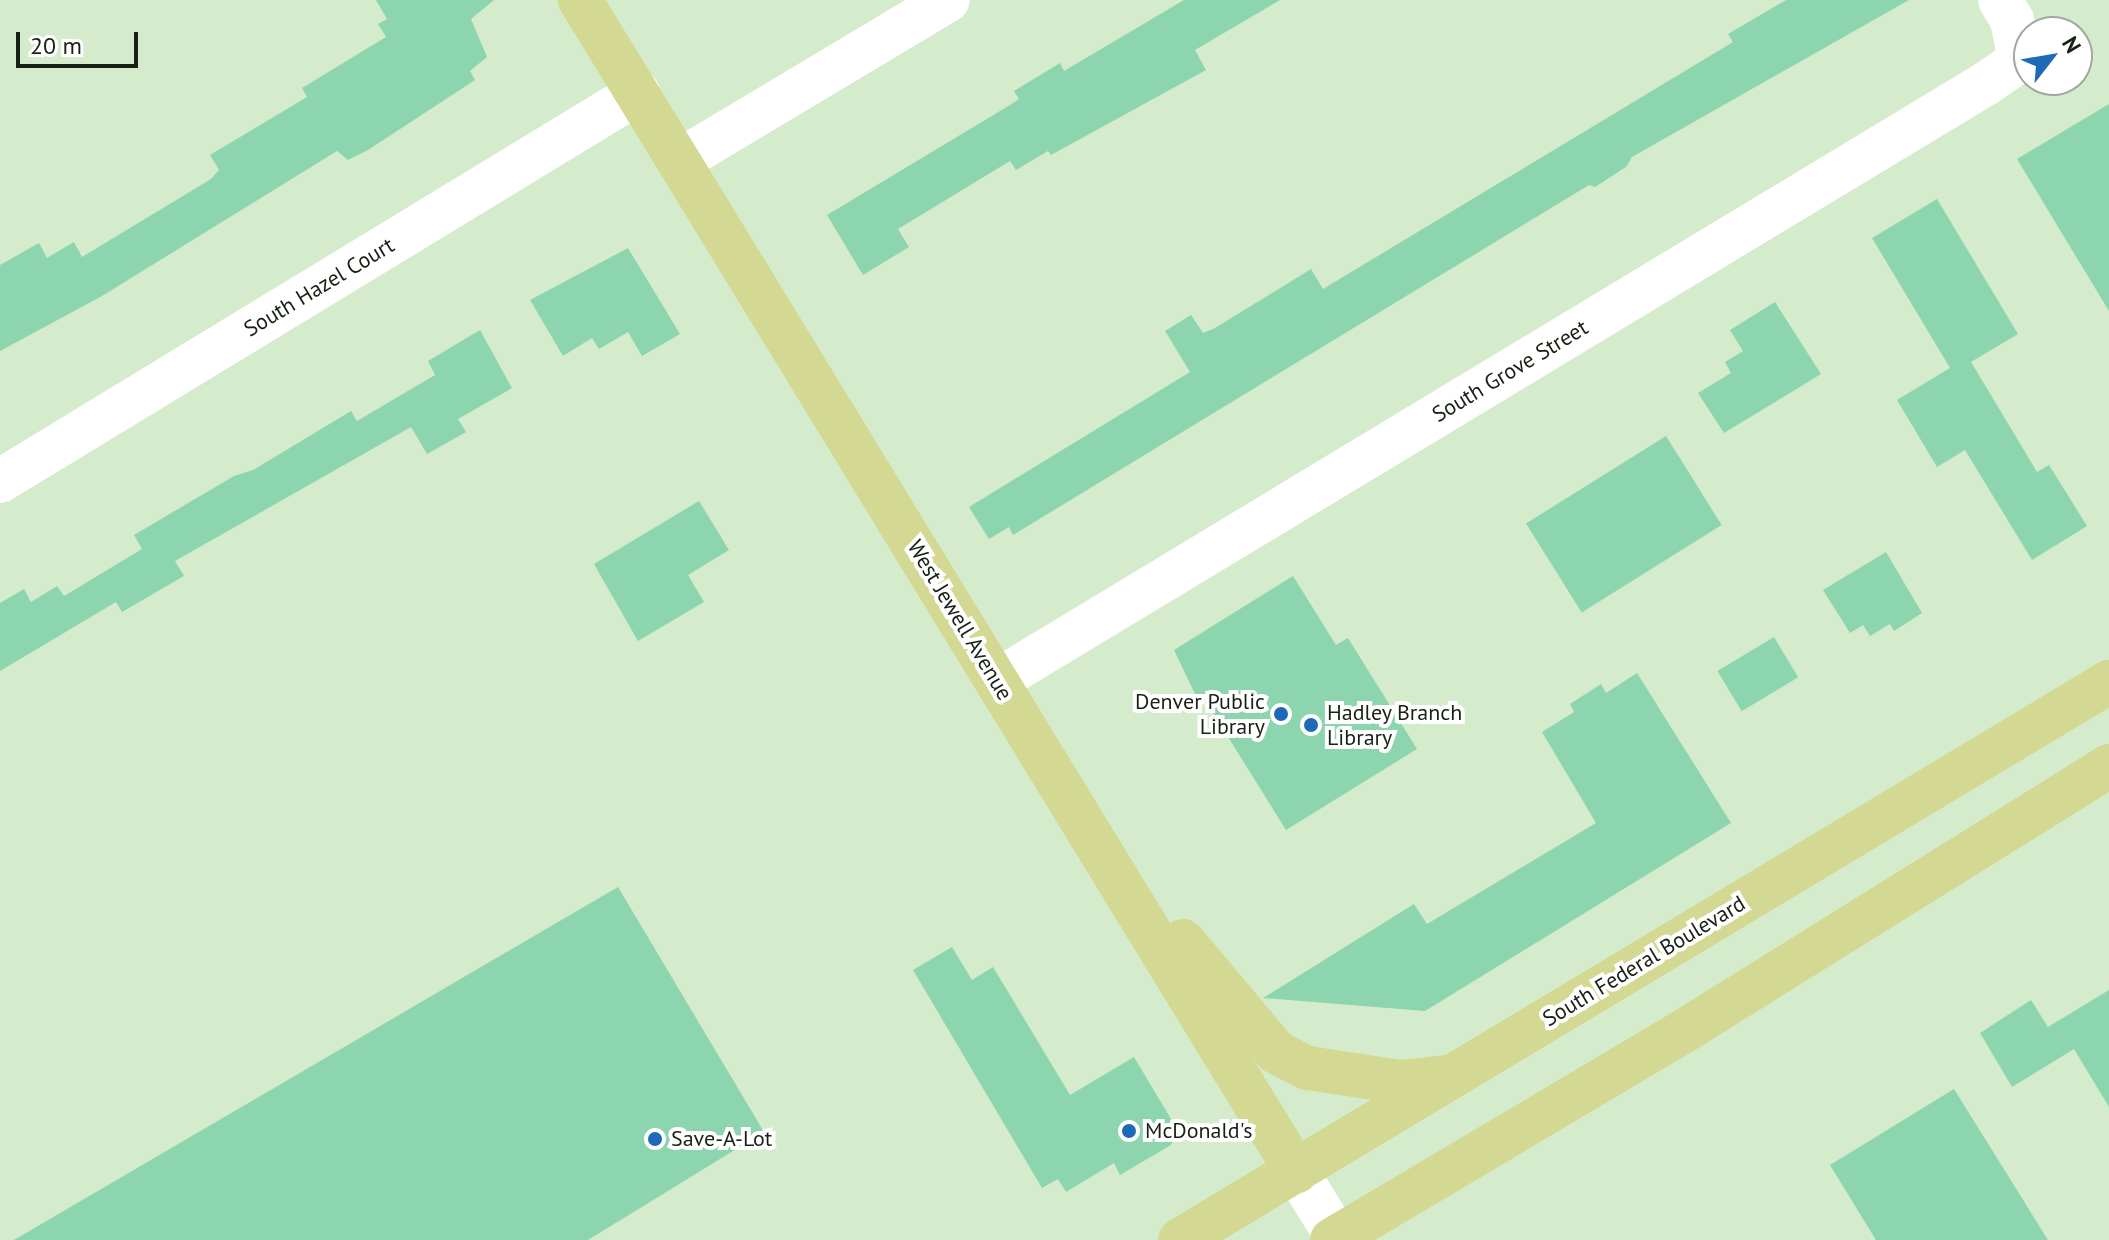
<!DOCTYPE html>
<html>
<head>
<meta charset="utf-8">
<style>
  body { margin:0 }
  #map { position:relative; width:2109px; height:1240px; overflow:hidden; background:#d4eccb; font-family:"PT Sans",sans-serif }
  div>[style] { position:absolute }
  .building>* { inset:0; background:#8cd5af; transform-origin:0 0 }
  .minor>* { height:44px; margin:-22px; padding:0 22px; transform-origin:22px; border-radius:22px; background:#fff }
  .major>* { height:44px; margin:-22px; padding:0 22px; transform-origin:22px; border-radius:22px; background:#d3d993 }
  .dots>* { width:22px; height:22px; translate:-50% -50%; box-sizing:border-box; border:4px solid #fff; border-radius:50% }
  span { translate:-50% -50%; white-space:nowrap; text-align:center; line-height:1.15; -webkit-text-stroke:8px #fff; paint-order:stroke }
  .street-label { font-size:22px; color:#182115 }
  .poi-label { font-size:22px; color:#182115 }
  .right { translate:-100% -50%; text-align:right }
  .left { translate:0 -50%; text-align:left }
  .north { position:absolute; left:2013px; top:16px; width:80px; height:80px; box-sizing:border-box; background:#fff; border:2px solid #a3a6a1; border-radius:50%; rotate:59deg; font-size:22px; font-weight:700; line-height:32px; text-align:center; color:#182115 }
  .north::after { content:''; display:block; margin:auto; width:28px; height:36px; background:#1e6ab9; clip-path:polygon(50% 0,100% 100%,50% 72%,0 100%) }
  .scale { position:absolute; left:16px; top:32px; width:122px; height:36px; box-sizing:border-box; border:4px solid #182115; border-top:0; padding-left:10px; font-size:24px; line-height:28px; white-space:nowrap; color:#182115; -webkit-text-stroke:6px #fff; paint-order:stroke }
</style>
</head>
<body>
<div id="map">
  <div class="building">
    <div style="clip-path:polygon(376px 0,494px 0,471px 19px,487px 57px,470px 71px,475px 80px,368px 150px,348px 160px,337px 151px,102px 296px,0 351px,0 265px,39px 243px,47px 258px,74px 242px,82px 257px,211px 179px,219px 170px,210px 155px,307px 97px,302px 88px,386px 37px,378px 24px,387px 19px)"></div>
    <div style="clip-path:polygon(1184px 0,1280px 0,1195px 50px,1206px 70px,1051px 155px,1048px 151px,1016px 170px,1010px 161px,898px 229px,909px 247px,863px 275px,827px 215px,1010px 105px,1019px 99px,1014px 91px,1060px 63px,1064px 71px)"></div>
    <div style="clip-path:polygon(1786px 0,1909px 0,1632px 157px,1626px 167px,1595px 187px,1589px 185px,1013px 535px,1009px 527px,989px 539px,969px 507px,1190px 372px,1165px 331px,1191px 315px,1203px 333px,1215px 328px,1311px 269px,1323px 289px,1733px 42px,1728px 34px)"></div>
    <div style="clip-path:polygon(2109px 104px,2109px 311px,2017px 159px)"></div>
    <div style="clip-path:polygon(1937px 199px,2018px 334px,1971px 362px,2037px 472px,2049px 465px,2087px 526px,2032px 560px,1965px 450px,1937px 467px,1897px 400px,1950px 368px,1872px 238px)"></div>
    <div style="clip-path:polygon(628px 248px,680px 334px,642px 356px,628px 332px,599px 349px,592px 338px,563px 356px,530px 300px)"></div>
    <div style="clip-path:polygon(1775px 302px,1821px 374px,1724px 433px,1698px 393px,1731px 373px,1725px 362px,1743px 351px,1730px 330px)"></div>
    <div style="clip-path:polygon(480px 330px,512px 388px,458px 419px,466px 432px,427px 454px,411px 427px,175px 561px,184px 576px,122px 612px,116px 602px,0 671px,0 603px,24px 589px,31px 602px,57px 586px,64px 596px,142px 549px,134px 535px,234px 476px,253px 470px,351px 411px,357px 421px,435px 375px,428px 361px)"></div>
    <div style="left:1666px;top:436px;width:105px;height:165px;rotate:58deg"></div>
    <div style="clip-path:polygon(699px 501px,729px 550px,688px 575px,704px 602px,638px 641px,594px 564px)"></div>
    <div style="clip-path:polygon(1886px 552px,1922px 613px,1894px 631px,1890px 624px,1870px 636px,1863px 625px,1850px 633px,1823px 590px)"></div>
    <div style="clip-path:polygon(1293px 576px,1336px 645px,1348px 638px,1417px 749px,1286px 830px,1205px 700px,1196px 696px,1174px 650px)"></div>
    <div style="left:1774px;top:637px;width:47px;height:66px;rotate:59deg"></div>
    <div style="clip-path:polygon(1637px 673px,1731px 823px,1425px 1011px,1263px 998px,1414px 904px,1427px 924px,1596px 823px,1542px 732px,1574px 712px,1570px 704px,1601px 684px,1606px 693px)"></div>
    <div style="clip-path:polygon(618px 887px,764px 1132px,588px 1240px,14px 1240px)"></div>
    <div style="clip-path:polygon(952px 947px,972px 980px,993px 967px,1070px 1095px,1134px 1057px,1177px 1129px,1171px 1145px,1120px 1175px,1114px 1163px,1066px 1192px,1058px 1179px,1042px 1188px,913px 970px)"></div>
    <div style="clip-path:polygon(2109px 990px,2109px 1107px,2074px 1049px,2012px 1087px,1980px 1033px,2031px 1000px,2048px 1027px)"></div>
    <div style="clip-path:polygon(1954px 1089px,2048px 1240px,1876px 1240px,1830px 1165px)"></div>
  </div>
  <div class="minor">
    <div style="left:679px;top:161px;width:313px;rotate:-30.9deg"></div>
    <div style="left:0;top:481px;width:747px;rotate:-31.31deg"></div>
    <div style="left:998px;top:680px;width:1155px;rotate:-31.12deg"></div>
    <div style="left:1987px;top:83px;width:40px;rotate:-34.9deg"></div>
    <div style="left:2020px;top:60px;width:41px;rotate:-101.3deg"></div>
    <div style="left:2012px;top:20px;width:23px;rotate:-121deg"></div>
    <div style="left:1296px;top:1171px;width:81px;rotate:58.1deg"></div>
  </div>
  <div class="major">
    <div style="left:580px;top:0;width:1373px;rotate:58.56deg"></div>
    <div style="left:1183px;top:941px;width:145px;rotate:50deg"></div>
    <div style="left:1276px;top:1052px;width:36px;rotate:27deg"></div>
    <div style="left:1308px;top:1068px;width:93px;rotate:8.7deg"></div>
    <div style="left:1400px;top:1082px;width:46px;rotate:-6.2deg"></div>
    <div style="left:1180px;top:1240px;width:1084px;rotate:-30.99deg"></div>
    <div style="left:1332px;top:1240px;width:409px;rotate:-30.7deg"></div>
    <div style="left:1684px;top:1031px;width:501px;rotate:-31.94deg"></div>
  </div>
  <div class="dots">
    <div style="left:1281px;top:714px;background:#1e6ab9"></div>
    <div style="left:1311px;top:725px;background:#1e6ab9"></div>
    <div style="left:1129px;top:1131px;background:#1e6ab9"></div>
    <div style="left:655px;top:1139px;background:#1e6ab9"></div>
  </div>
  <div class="street-label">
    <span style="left:319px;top:287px;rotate:-31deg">South Hazel Court</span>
    <span style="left:1510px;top:371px;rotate:-31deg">South Grove Street</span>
    <span style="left:960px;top:620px;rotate:59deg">West Jewell Avenue</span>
    <span style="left:1644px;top:961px;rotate:-31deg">South Federal Boulevard</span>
  </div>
  <div class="poi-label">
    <span class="right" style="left:1265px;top:714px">Denver Public<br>Library</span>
    <span class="left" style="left:1327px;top:725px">Hadley Branch<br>Library</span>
    <span class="left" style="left:1145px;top:1131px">McDonald's</span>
    <span class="left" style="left:671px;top:1139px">Save-A-Lot</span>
  </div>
  <div class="north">N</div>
  <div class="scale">20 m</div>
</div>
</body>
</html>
